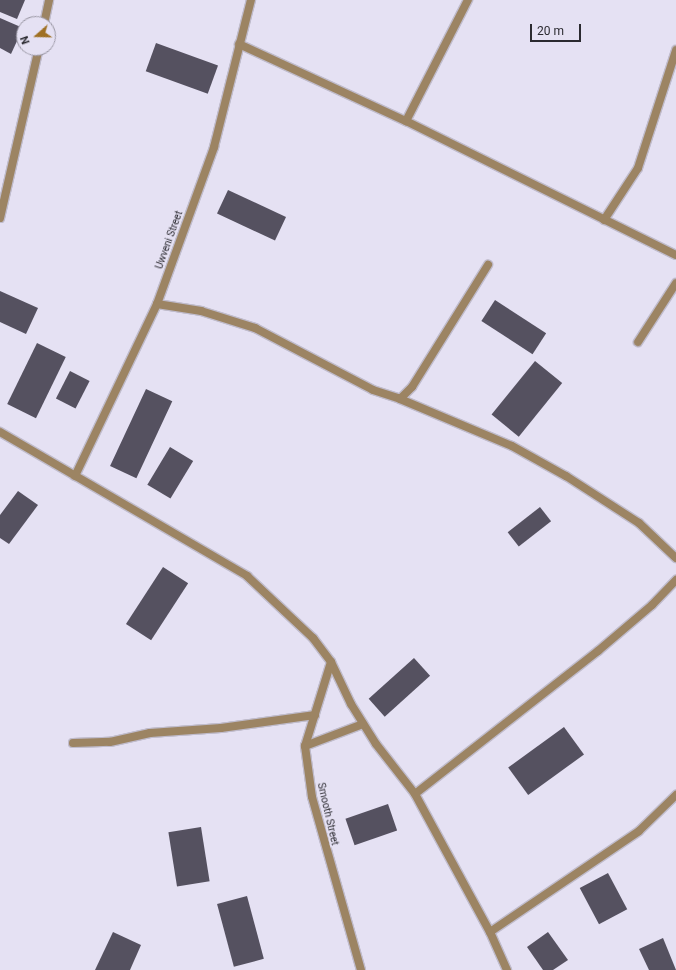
<!DOCTYPE html>
<html>
<head>
<meta charset="utf-8">
<style>
  body { margin:0 }
  #map { position:relative; width:676px; height:970px; overflow:hidden; background:#e5e1f3; font-family:Roboto,sans-serif }
  div>[style] { position:absolute }
  .building>* { inset:0; background:#555160; transform-origin:0 0 }
  .roads { filter:drop-shadow(1px 0 #c0bccc) drop-shadow(-1px 0 #c0bccc) drop-shadow(0 1px #c0bccc) drop-shadow(0 -1px #c0bccc) }
  .service>* { height:8px; margin:-4px; padding:0 4px; transform-origin:4px; border-radius:4px; background:#9c8463 }
  .minor>* { height:8px; margin:-4px; padding:0 4px; transform-origin:4px; border-radius:4px; background:#9c8463 }
  span { translate:-50% -50%; white-space:nowrap; text-align:center; line-height:1.15; -webkit-text-stroke:4px #e5e1f3; paint-order:stroke }
  .street-label { font-size:10px; color:#2b2a30 }
  .north { position:absolute; left:16px; top:16px; width:40px; height:40px; box-sizing:border-box; background:#e5e1f3; border:1px solid #9b98a5; border-radius:50%; rotate:250deg; font-size:11px; font-weight:700; line-height:16px; text-align:center; color:#2b2a30 }
  .north::after { content:''; display:block; margin:auto; width:14px; height:18px; background:#9f7023; clip-path:polygon(50% 0,100% 100%,50% 72%,0 100%) }
  .scale { position:absolute; left:530px; top:24px; width:51px; height:18px; box-sizing:border-box; border:2px solid #2b2a30; border-top:0; padding-left:5px; font-size:12px; line-height:14px; white-space:nowrap; color:#2b2a30; -webkit-text-stroke:3px #e5e1f3; paint-order:stroke }
</style>
</head>
<body>
<div id="map">
  <div class="building">
    <div style="clip-path:polygon(0 0,25px 0,17px 19px,0 12px)"></div>
    <div style="clip-path:polygon(0 18px,23px 28px,11px 54px,0 48px)"></div>
    <div style="left:156px;top:43px;width:66px;height:30px;rotate:20deg"></div>
    <div style="left:228px;top:190px;width:64px;height:26px;rotate:25deg"></div>
    <div style="clip-path:polygon(0 291px,38px 308px,26px 334px,0 322px)"></div>
    <div style="left:495px;top:300px;width:61px;height:25px;rotate:33deg"></div>
    <div style="left:37px;top:343px;width:32px;height:68px;rotate:26deg"></div>
    <div style="left:535px;top:361px;width:35px;height:69px;rotate:39deg"></div>
    <div style="left:70px;top:371px;width:22px;height:31px;rotate:27deg"></div>
    <div style="left:146px;top:389px;width:29px;height:85px;rotate:25deg"></div>
    <div style="left:170px;top:447px;width:27px;height:44px;rotate:31deg"></div>
    <div style="clip-path:polygon(18px 491px,38px 505px,9px 544px,0 538px,0 515px)"></div>
    <div style="left:540px;top:507px;width:18px;height:41px;rotate:52deg"></div>
    <div style="left:163px;top:567px;width:30px;height:68px;rotate:33deg"></div>
    <div style="left:414px;top:658px;width:24px;height:61px;rotate:48deg"></div>
    <div style="left:564px;top:727px;width:34px;height:69px;rotate:54deg"></div>
    <div style="left:388px;top:804px;width:28px;height:45px;rotate:71deg"></div>
    <div style="left:201px;top:827px;width:55px;height:33px;rotate:81deg"></div>
    <div style="left:608px;top:873px;width:41px;height:32px;rotate:62deg"></div>
    <div style="left:247px;top:896px;width:65px;height:31px;rotate:75deg"></div>
    <div style="clip-path:polygon(113px 932px,141px 945px,130px 970px,95px 970px)"></div>
    <div style="clip-path:polygon(548px 932px,568px 960px,553px 970px,543px 970px,527px 947px)"></div>
    <div style="clip-path:polygon(663px 938px,676px 970px,649px 970px,639px 949px)"></div>
  </div>
  <div class="roads">
    <div class="service">
      <div style="left:638px;top:342px;width:70px;rotate:-57.2deg"></div>
      <div style="left:73px;top:743px;width:37px;rotate:-2deg"></div>
      <div style="left:110px;top:742px;width:41px;rotate:-12.7deg"></div>
      <div style="left:150px;top:733px;width:71px;rotate:-4deg"></div>
      <div style="left:221px;top:728px;width:95px;rotate:-7.9deg"></div>
    </div>
    <div class="minor">
      <div style="left:44px;top:24px;width:25px;rotate:-78deg"></div>
      <div style="left:239px;top:44px;width:184px;rotate:24.8deg"></div>
      <div style="left:406px;top:121px;width:301px;rotate:26.4deg"></div>
      <div style="left:406px;top:121px;width:136px;rotate:-62.9deg"></div>
      <div style="left:0;top:218px;width:174px;rotate:-77.1deg"></div>
      <div style="left:604px;top:220px;width:62px;rotate:-56.8deg"></div>
      <div style="left:638px;top:168px;width:124px;rotate:-72.1deg"></div>
      <div style="left:157px;top:304px;width:45px;rotate:9deg"></div>
      <div style="left:201px;top:311px;width:57px;rotate:17.5deg"></div>
      <div style="left:255px;top:328px;width:133px;rotate:27.7deg"></div>
      <div style="left:373px;top:390px;width:28px;rotate:18deg"></div>
      <div style="left:400px;top:399px;width:17px;rotate:-45deg"></div>
      <div style="left:412px;top:387px;width:144px;rotate:-58.1deg"></div>
      <div style="left:400px;top:399px;width:121px;rotate:22.8deg"></div>
      <div style="left:512px;top:446px;width:62px;rotate:29.1deg"></div>
      <div style="left:566px;top:476px;width:87px;rotate:32.8deg"></div>
      <div style="left:639px;top:523px;width:51px;rotate:43.4deg"></div>
      <div style="left:0;top:432px;width:286px;rotate:30.2deg"></div>
      <div style="left:247px;top:576px;width:91px;rotate:43.2deg"></div>
      <div style="left:313px;top:638px;width:30px;rotate:53deg"></div>
      <div style="left:331px;top:662px;width:47px;rotate:64.5deg"></div>
      <div style="left:351px;top:704px;width:47px;rotate:58deg"></div>
      <div style="left:376px;top:744px;width:63px;rotate:52deg"></div>
      <div style="left:415px;top:794px;width:157px;rotate:61.5deg"></div>
      <div style="left:490px;top:932px;width:42px;rotate:65.9deg"></div>
      <div style="left:75px;top:476px;width:191px;rotate:-64.5deg"></div>
      <div style="left:157px;top:304px;width:167px;rotate:-70deg"></div>
      <div style="left:214px;top:147px;width:152px;rotate:-75.9deg"></div>
      <div style="left:331px;top:662px;width:88px;rotate:107.2deg"></div>
      <div style="left:305px;top:746px;width:51px;rotate:82.2deg"></div>
      <div style="left:312px;top:797px;width:180px;rotate:74.2deg"></div>
      <div style="left:305px;top:746px;width:62px;rotate:-20.8deg"></div>
      <div style="left:415px;top:794px;width:232px;rotate:-38deg"></div>
      <div style="left:598px;top:651px;width:71px;rotate:-40.4deg"></div>
      <div style="left:652px;top:605px;width:35px;rotate:-46deg"></div>
      <div style="left:490px;top:932px;width:180px;rotate:-34.1deg"></div>
      <div style="left:639px;top:831px;width:52px;rotate:-44.2deg"></div>
    </div>
  </div>
  <div class="street-label">
    <span style="left:169px;top:240px;rotate:-70deg">Uwveni Street</span>
    <span style="left:328px;top:814px;rotate:77deg">Smooth Street</span>
  </div>
  <div class="north">N</div>
  <div class="scale">20 m</div>
</div>
</body>
</html>
